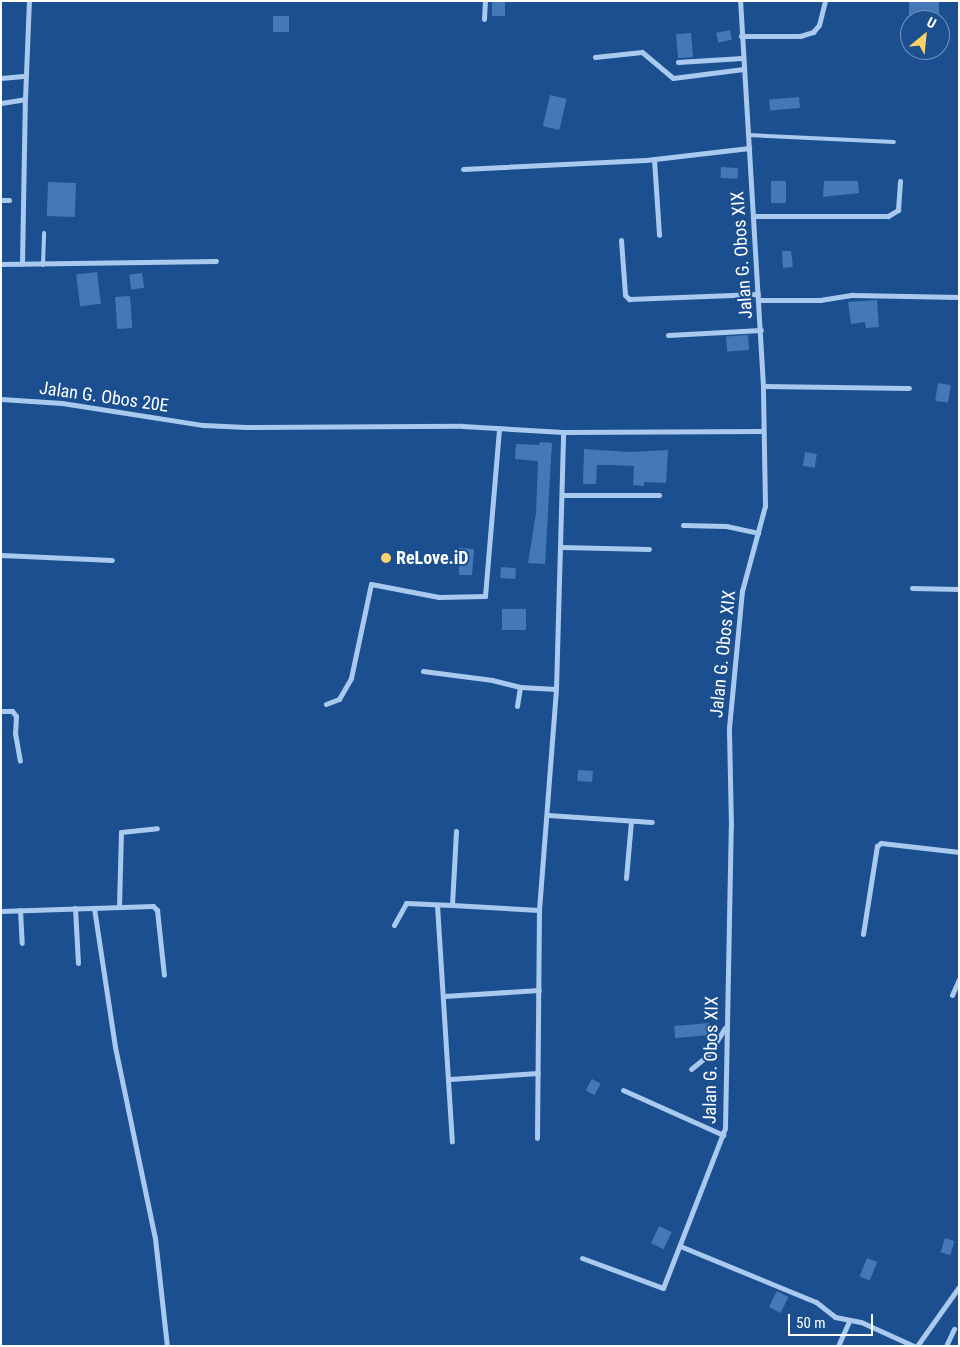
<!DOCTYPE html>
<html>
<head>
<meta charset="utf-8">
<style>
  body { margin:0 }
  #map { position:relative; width:960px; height:1347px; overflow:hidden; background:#1b4f8f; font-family:"Roboto Condensed",sans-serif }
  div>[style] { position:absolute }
  .building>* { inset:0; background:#4478b7; transform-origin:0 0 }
  .service>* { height:4px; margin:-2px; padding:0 2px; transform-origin:2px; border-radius:2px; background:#a9c9ee }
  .minor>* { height:5px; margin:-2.5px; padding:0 2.5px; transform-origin:2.5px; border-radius:2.5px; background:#a9c9ee }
  .dots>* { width:14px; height:14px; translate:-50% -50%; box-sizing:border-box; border:2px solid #1b4f8f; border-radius:50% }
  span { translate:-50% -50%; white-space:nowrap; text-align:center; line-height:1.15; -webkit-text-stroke:4px #1b4f8f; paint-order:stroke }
  .street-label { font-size:18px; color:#fff }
  .poi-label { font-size:18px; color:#fff; font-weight:700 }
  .left { translate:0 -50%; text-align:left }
  .frame { position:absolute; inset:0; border:2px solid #fff; pointer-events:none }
  .north { position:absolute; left:900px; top:10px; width:50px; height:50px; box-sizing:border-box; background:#1b4f8f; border:1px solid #7695bc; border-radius:50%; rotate:28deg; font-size:14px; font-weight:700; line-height:20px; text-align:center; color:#fff }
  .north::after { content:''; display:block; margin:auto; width:18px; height:22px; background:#ffd166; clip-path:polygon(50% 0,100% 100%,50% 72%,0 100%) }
  .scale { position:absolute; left:788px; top:1314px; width:85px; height:22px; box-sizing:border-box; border:2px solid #fff; border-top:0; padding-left:6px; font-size:15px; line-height:18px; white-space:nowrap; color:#fff; -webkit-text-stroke:4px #1b4f8f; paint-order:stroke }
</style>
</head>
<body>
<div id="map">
  <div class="building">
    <div style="left:492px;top:1px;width:13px;height:15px"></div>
    <div style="left:909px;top:1px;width:30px;height:19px"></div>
    <div style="left:273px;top:16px;width:16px;height:16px"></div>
    <div style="left:730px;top:30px;width:10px;height:14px;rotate:79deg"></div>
    <div style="left:691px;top:33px;width:24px;height:15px;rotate:85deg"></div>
    <div style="left:550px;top:95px;width:17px;height:32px;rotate:13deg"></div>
    <div style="left:799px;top:97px;width:11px;height:30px;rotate:85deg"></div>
    <div style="left:721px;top:167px;width:17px;height:11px;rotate:3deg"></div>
    <div style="left:771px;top:181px;width:15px;height:22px"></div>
    <div style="clip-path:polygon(824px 181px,858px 181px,859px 193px,823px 197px)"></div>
    <div style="left:48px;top:182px;width:28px;height:34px;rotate:2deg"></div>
    <div style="clip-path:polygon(782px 251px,791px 251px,793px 267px,783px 268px)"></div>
    <div style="left:97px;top:272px;width:32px;height:21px;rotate:83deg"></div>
    <div style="left:142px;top:273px;width:15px;height:13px;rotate:82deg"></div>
    <div style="left:130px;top:296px;width:32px;height:15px;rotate:86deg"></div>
    <div style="clip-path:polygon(877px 300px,879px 327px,866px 328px,865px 322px,851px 324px,848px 302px)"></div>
    <div style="left:748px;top:335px;width:15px;height:22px;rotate:86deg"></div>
    <div style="left:938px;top:383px;width:13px;height:18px;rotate:9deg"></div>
    <div style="clip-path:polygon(540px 442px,552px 443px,545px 564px,528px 563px,536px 513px,538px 461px,515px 459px,516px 444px,539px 445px)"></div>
    <div style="clip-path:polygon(584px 449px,630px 452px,668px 450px,666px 483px,644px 482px,644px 486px,633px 485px,634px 466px,610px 465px,597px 465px,596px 484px,583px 484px)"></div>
    <div style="left:805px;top:452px;width:12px;height:14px;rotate:9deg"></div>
    <div style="clip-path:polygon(459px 548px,474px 549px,472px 575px,459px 575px)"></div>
    <div style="left:501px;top:567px;width:15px;height:11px;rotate:4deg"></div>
    <div style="left:502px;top:609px;width:24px;height:21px"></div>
    <div style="left:578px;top:770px;width:15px;height:11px;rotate:4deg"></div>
    <div style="left:709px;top:1023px;width:12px;height:35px;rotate:85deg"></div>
    <div style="left:592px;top:1079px;width:10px;height:13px;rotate:29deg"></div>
    <div style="left:659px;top:1226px;width:14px;height:19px;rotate:25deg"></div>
    <div style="left:945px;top:1238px;width:10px;height:15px;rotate:17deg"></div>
    <div style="left:867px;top:1258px;width:11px;height:20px;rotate:22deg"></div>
    <div style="left:777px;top:1291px;width:13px;height:18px;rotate:27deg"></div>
  </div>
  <div class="service">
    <div style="left:748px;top:135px;width:146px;rotate:2.7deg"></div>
    <div style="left:43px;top:265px;width:32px;rotate:-88deg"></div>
  </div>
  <div class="minor">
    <div style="left:484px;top:19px;width:18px;rotate:-87deg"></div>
    <div style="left:741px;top:36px;width:59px"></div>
    <div style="left:800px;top:36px;width:14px;rotate:-17deg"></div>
    <div style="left:813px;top:32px;width:9px;rotate:-49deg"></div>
    <div style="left:819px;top:25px;width:25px;rotate:-76deg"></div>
    <div style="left:595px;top:57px;width:47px;rotate:-6.1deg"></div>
    <div style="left:642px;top:52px;width:40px;rotate:40deg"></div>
    <div style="left:673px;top:78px;width:71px;rotate:-7.3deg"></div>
    <div style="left:678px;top:62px;width:64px;rotate:-3.6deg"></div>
    <div style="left:1px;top:78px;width:25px;rotate:-5deg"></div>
    <div style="left:1px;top:103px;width:24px;rotate:-9deg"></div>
    <div style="left:25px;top:99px;width:98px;rotate:-87.7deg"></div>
    <div style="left:654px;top:159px;width:76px;rotate:86.2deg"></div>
    <div style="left:463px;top:169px;width:183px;rotate:-2.8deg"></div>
    <div style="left:646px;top:160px;width:104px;rotate:-6.6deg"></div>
    <div style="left:1px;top:200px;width:8px"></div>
    <div style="left:753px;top:216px;width:135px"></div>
    <div style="left:888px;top:216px;width:12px;rotate:-31deg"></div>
    <div style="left:898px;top:210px;width:29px;rotate:-86deg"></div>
    <div style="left:621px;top:240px;width:55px;rotate:85.8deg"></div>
    <div style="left:625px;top:295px;width:6px;rotate:45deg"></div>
    <div style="left:629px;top:299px;width:129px;rotate:-2.2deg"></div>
    <div style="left:1px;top:264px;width:215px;rotate:-0.8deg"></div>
    <div style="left:22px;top:264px;width:165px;rotate:-89deg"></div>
    <div style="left:758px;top:300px;width:62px"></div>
    <div style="left:820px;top:300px;width:33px;rotate:-9deg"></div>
    <div style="left:853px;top:295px;width:106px;rotate:1.1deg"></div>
    <div style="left:668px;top:335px;width:93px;rotate:-3.1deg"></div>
    <div style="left:763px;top:386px;width:146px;rotate:0.8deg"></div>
    <div style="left:1px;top:399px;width:61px;rotate:3.8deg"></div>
    <div style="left:62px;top:403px;width:143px;rotate:8.9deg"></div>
    <div style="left:203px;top:425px;width:43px;rotate:2.7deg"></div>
    <div style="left:246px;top:427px;width:216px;rotate:-0.3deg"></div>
    <div style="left:462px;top:426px;width:101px;rotate:3.4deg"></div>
    <div style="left:563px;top:432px;width:199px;rotate:-0.3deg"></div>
    <div style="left:564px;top:495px;width:95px"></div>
    <div style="left:683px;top:525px;width:43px;rotate:1.3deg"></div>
    <div style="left:726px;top:526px;width:33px;rotate:12deg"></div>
    <div style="left:561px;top:547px;width:88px;rotate:1.3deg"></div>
    <div style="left:1px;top:555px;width:111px;rotate:2.6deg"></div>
    <div style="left:912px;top:588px;width:47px;rotate:1.2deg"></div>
    <div style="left:423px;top:671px;width:70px;rotate:7.4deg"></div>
    <div style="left:492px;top:680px;width:29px;rotate:14deg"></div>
    <div style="left:520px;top:687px;width:36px;rotate:3deg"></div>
    <div style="left:326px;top:704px;width:14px;rotate:-21deg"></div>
    <div style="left:339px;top:699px;width:24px;rotate:-60deg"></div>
    <div style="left:351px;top:678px;width:96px;rotate:-78deg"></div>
    <div style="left:371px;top:584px;width:69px;rotate:10.8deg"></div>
    <div style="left:439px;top:597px;width:46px;rotate:-1.2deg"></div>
    <div style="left:485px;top:596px;width:167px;rotate:-85.2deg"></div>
    <div style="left:517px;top:706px;width:19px;rotate:-81deg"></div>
    <div style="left:1px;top:711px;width:11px"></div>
    <div style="left:12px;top:711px;width:6px;rotate:51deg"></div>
    <div style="left:16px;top:716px;width:17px;rotate:93deg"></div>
    <div style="left:15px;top:733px;width:28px;rotate:80deg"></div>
    <div style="left:548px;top:815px;width:104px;rotate:3.9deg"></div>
    <div style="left:456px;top:831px;width:74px;rotate:93.1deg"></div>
    <div style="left:452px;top:905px;width:87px;rotate:3.3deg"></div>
    <div style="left:626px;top:878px;width:57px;rotate:-85deg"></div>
    <div style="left:437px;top:905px;width:237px;rotate:86.4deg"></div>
    <div style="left:119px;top:907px;width:75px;rotate:-88.5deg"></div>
    <div style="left:121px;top:832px;width:36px;rotate:-6deg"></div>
    <div style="left:75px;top:908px;width:55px;rotate:86.9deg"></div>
    <div style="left:94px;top:908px;width:141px;rotate:81.4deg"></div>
    <div style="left:115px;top:1047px;width:195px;rotate:78.2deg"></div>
    <div style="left:155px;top:1238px;width:109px;rotate:83.7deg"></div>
    <div style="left:20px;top:910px;width:33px;rotate:87deg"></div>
    <div style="left:1px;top:911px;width:152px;rotate:-1.9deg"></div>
    <div style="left:153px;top:906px;width:6px;rotate:45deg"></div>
    <div style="left:157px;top:910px;width:65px;rotate:83.9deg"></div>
    <div style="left:394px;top:925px;width:25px;rotate:-61deg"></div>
    <div style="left:406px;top:903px;width:46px;rotate:2.5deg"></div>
    <div style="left:863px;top:934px;width:89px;rotate:-81deg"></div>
    <div style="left:877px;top:846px;width:5px;rotate:-37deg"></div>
    <div style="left:881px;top:843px;width:79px;rotate:6.6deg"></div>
    <div style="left:952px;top:995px;width:17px;rotate:-66deg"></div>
    <div style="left:444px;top:996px;width:95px;rotate:-3.6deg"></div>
    <div style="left:691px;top:1069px;width:22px;rotate:-39deg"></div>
    <div style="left:708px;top:1055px;width:32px;rotate:-58deg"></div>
    <div style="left:450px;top:1079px;width:88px;rotate:-3.9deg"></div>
    <div style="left:623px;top:1090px;width:110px;rotate:24.2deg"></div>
    <div style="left:537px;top:1138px;width:228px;rotate:-89.5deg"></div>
    <div style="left:539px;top:910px;width:222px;rotate:-85.6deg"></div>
    <div style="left:556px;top:689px;width:257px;rotate:-88.4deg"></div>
    <div style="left:680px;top:1246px;width:147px;rotate:22.4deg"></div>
    <div style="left:816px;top:1302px;width:24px;rotate:38deg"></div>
    <div style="left:835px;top:1317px;width:26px;rotate:11deg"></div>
    <div style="left:861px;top:1322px;width:58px;rotate:24.4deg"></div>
    <div style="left:582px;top:1258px;width:86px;rotate:20.3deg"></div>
    <div style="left:663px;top:1288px;width:172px;rotate:-68.8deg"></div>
    <div style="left:725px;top:1128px;width:301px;rotate:-88.9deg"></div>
    <div style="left:731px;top:827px;width:99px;rotate:-91.2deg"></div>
    <div style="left:729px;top:728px;width:138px;rotate:-84.6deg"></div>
    <div style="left:742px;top:591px;width:88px;rotate:-74.9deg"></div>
    <div style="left:765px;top:506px;width:120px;rotate:-91deg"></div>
    <div style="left:763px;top:386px;width:386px;rotate:-93.4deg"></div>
    <div style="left:838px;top:1346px;width:27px;rotate:-66deg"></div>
    <div style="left:917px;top:1346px;width:72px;rotate:-54.6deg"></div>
    <div style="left:946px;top:1346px;width:19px;rotate:-65deg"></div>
  </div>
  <div class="dots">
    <div style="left:386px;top:558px;background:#ffd166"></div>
  </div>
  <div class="street-label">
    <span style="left:742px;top:255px;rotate:-94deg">Jalan G. Obos XIX</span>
    <span style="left:104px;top:397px;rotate:8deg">Jalan G. Obos 20E</span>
    <span style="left:723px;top:654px;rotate:-84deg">Jalan G. Obos XIX</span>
    <span style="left:711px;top:1060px;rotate:-89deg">Jalan G. Obos XIX</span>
  </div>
  <div class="poi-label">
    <span class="left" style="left:396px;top:558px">ReLove.iD</span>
  </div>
  <div class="frame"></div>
  <div class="north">U</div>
  <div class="scale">50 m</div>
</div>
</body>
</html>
